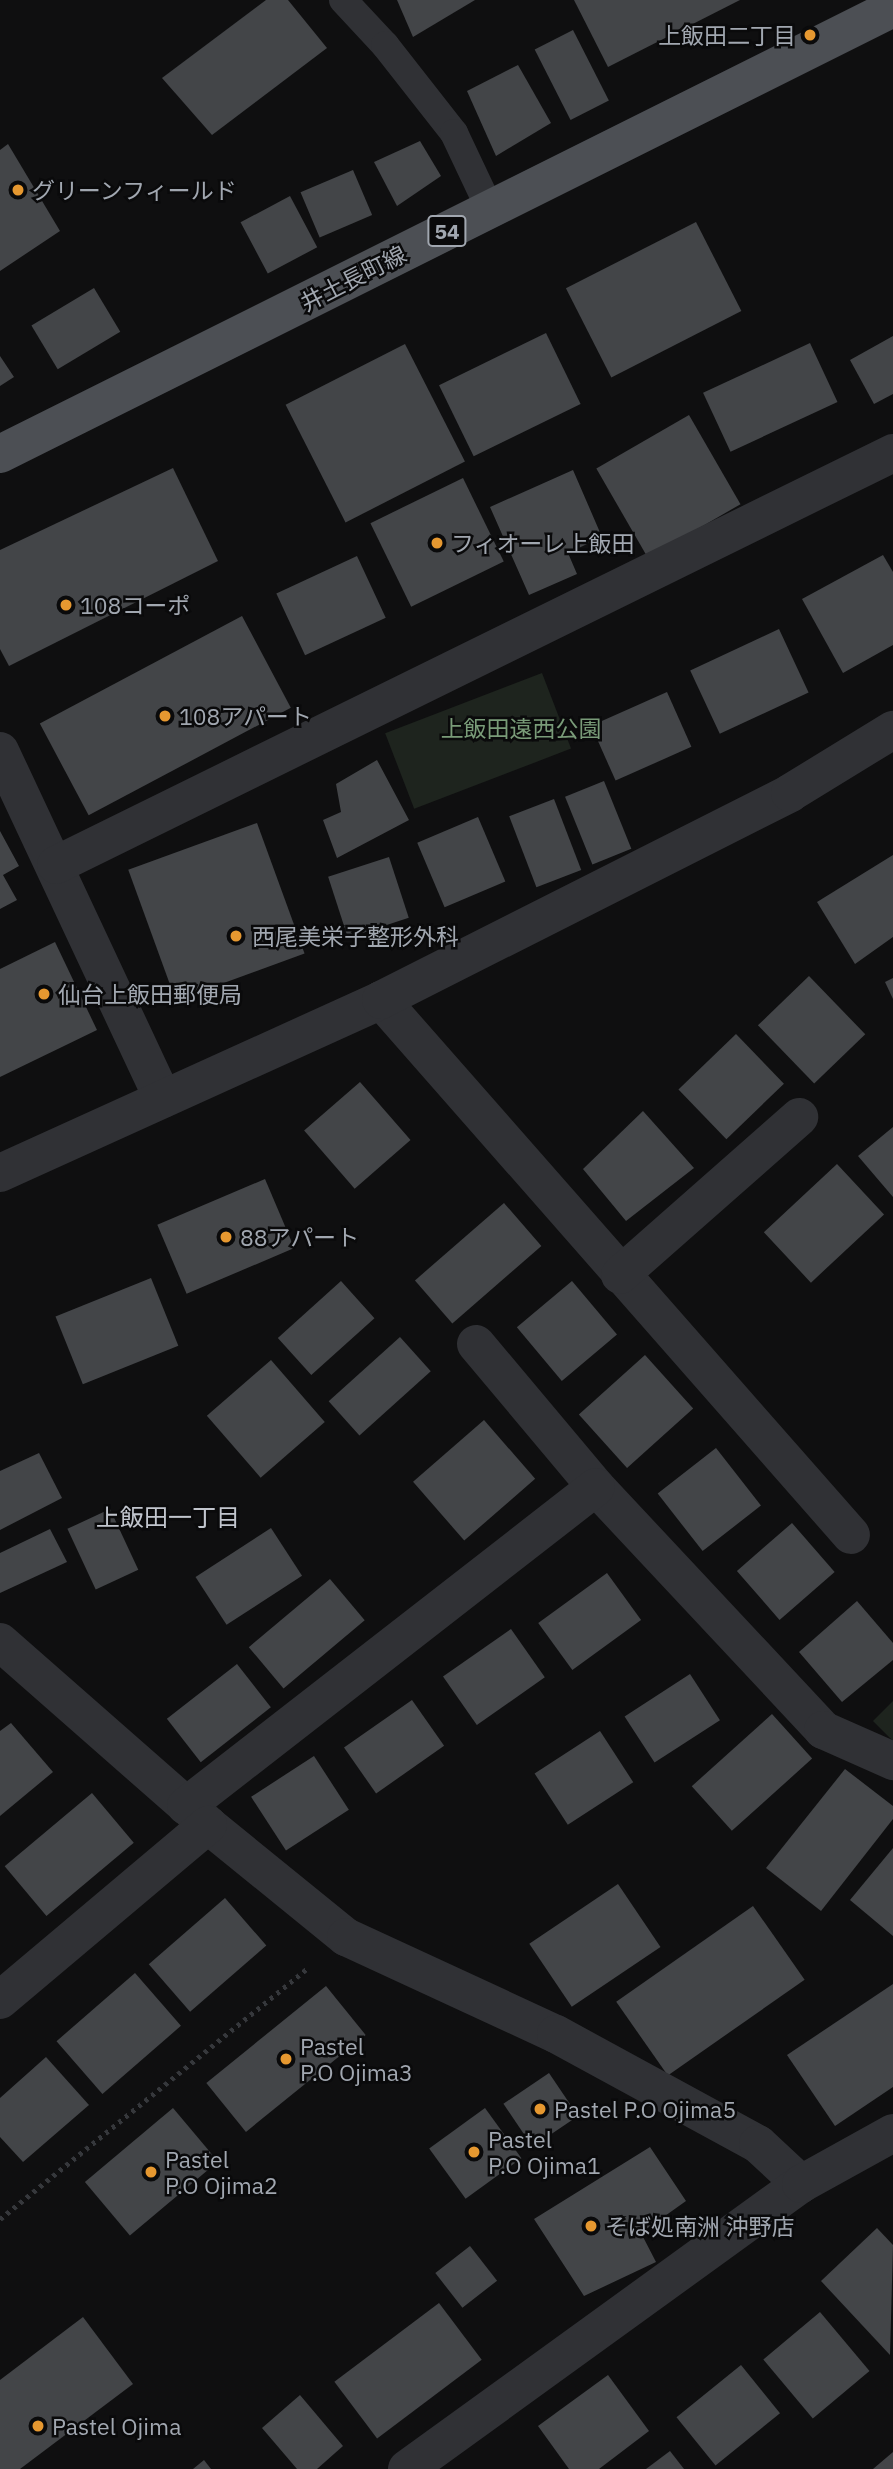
<!DOCTYPE html>
<html>
<head>
<meta charset="utf-8">
<style>
  body { margin:0 }
  #map { position:relative; width:893px; height:2469px; overflow:hidden; background:#0f0f10; font-family:"IBM Plex Sans","Noto Sans JP",sans-serif }
  div>[style] { position:absolute }
  .green>* { inset:0; background:#1e241e; transform-origin:0 0 }
  .building>* { inset:0; background:#434548; transform-origin:0 0 }
  .path>* { height:4.5px; margin-top:-2.25px; transform-origin:0; background:repeating-linear-gradient(90deg,#36383c 0 3.5px,transparent 0 8.5px) }
  .lane>* { height:28px; margin:-14px; padding:0 14px; transform-origin:14px; border-radius:14px; background:#303135 }
  .street>* { height:38px; margin:-19px; padding:0 19px; transform-origin:19px; border-radius:19px; background:#303135 }
  .primary>* { height:38px; margin:-19px; padding:0 19px; transform-origin:19px; border-radius:19px; background:#4c4f54 }
  .dots>* { width:19px; height:19px; translate:-50% -50%; box-sizing:border-box; border:4px solid #0a0a0b; border-radius:50% }
  span { translate:-50% -50%; white-space:nowrap; text-align:center; line-height:1.15; -webkit-text-stroke:5px #0a0a0b; paint-order:stroke }
  .shield-label span { padding:2px 5px; background:#0a0a0b; border:2px solid; border-radius:5px; -webkit-text-stroke-width:0 }
  .shield-label { font-size:21px; color:#a1a7b0; font-weight:700 }
  .poi-label { font-size:23px; color:#a1a7b0 }
  .right { translate:-100% -50%; text-align:right }
  .left { translate:0 -50%; text-align:left }
  .street-label { font-size:23px; color:#a1a7b0 }
  .park-label { font-size:23px; color:#799b78 }
  .neighbourhood-label { font-size:24px; color:#c1c5cd }
</style>
</head>
<body>
<div id="map">
  <div class="green">
    <div style="left:542px;top:673px;width:81px;height:168px;rotate:69deg"></div>
    <div style="clip-path:polygon(893px 1701px,893px 1741px,873px 1721px)"></div>
  </div>
  <div class="building">
    <div style="clip-path:polygon(266px 0,288px 0,327px 48px,212px 135px,162px 78px)"></div>
    <div style="clip-path:polygon(397px 0,475px 0,413px 37px)"></div>
    <div style="clip-path:polygon(574px 0,740px 0,608px 67px)"></div>
    <div style="left:573px;top:30px;width:79px;height:43px;rotate:63deg"></div>
    <div style="clip-path:polygon(518px 65px,551px 123px,496px 156px,467px 91px)"></div>
    <div style="clip-path:polygon(420px 141px,441px 176px,397px 206px,374px 162px)"></div>
    <div style="clip-path:polygon(8px 144px,60px 231px,0 271px,0 150px)"></div>
    <div style="left:353px;top:170px;width:49px;height:57px;rotate:67deg"></div>
    <div style="left:290px;top:196px;width:58px;height:56px;rotate:62deg"></div>
    <div style="left:696px;top:222px;width:100px;height:146px;rotate:63deg"></div>
    <div style="left:94px;top:288px;width:51px;height:73px;rotate:59deg"></div>
    <div style="left:546px;top:333px;width:79px;height:119px;rotate:64deg"></div>
    <div style="clip-path:polygon(893px 336px,893px 394px,874px 404px,850px 360px)"></div>
    <div style="left:810px;top:343px;width:65px;height:118px;rotate:65deg"></div>
    <div style="left:405px;top:344px;width:132px;height:134px;rotate:63deg"></div>
    <div style="clip-path:polygon(0 356px,14px 377px,0 386px)"></div>
    <div style="left:689px;top:415px;width:103px;height:107px;rotate:60deg"></div>
    <div style="clip-path:polygon(173px 468px,218px 561px,9px 666px,0 649px,0 550px)"></div>
    <div style="clip-path:polygon(573px 470px,602px 537px,568px 553px,577px 574px,529px 595px,490px 507px)"></div>
    <div style="left:463px;top:478px;width:93px;height:103px;rotate:64deg"></div>
    <div style="clip-path:polygon(883px 555px,893px 572px,893px 645px,843px 673px,802px 599px)"></div>
    <div style="left:357px;top:556px;width:68px;height:89px;rotate:65deg"></div>
    <div style="left:242px;top:616px;width:104px;height:229px;rotate:62deg"></div>
    <div style="left:779px;top:629px;width:70px;height:98px;rotate:65deg"></div>
    <div style="left:667px;top:692px;width:60px;height:83px;rotate:66deg"></div>
    <div style="clip-path:polygon(377px 760px,409px 820px,337px 858px,323px 820px,341px 812px,336px 784px)"></div>
    <div style="left:604px;top:781px;width:73px;height:42px;rotate:68deg"></div>
    <div style="left:554px;top:799px;width:76px;height:48px;rotate:69deg"></div>
    <div style="left:478px;top:817px;width:70px;height:66px;rotate:67deg"></div>
    <div style="left:257px;top:823px;width:139px;height:137px;rotate:70deg"></div>
    <div style="clip-path:polygon(0 831px,19px 866px,3px 875px,17px 900px,0 909px)"></div>
    <div style="clip-path:polygon(893px 855px,893px 937px,855px 964px,817px 902px)"></div>
    <div style="left:389px;top:857px;width:64px;height:64px;rotate:72deg"></div>
    <div style="clip-path:polygon(55px 942px,97px 1030px,0 1077px,0 969px)"></div>
    <div style="left:809px;top:976px;width:81px;height:71px;rotate:46deg"></div>
    <div style="clip-path:polygon(893px 978px,893px 999px,885px 982px)"></div>
    <div style="left:736px;top:1034px;width:69px;height:80px;rotate:46deg"></div>
    <div style="left:360px;top:1082px;width:77px;height:74px;rotate:49deg"></div>
    <div style="clip-path:polygon(643px 1111px,694px 1168px,626px 1221px,583px 1169px)"></div>
    <div style="clip-path:polygon(893px 1127px,893px 1197px,858px 1156px)"></div>
    <div style="left:837px;top:1164px;width:69px;height:100px;rotate:47deg"></div>
    <div style="left:265px;top:1179px;width:75px;height:117px;rotate:67deg"></div>
    <div style="left:504px;top:1203px;width:57px;height:118px;rotate:49deg"></div>
    <div style="left:151px;top:1278px;width:73px;height:103px;rotate:68deg"></div>
    <div style="left:341px;top:1281px;width:50px;height:85px;rotate:48deg"></div>
    <div style="left:572px;top:1281px;width:70px;height:72px;rotate:50deg"></div>
    <div style="left:400px;top:1337px;width:46px;height:96px;rotate:48deg"></div>
    <div style="left:645px;top:1355px;width:72px;height:89px;rotate:48deg"></div>
    <div style="left:271px;top:1360px;width:82px;height:85px;rotate:49deg"></div>
    <div style="left:484px;top:1420px;width:78px;height:94px;rotate:49deg"></div>
    <div style="left:716px;top:1448px;width:73px;height:74px;rotate:52deg"></div>
    <div style="clip-path:polygon(39px 1453px,62px 1498px,0 1530px,0 1471px)"></div>
    <div style="left:110px;top:1509px;width:67px;height:47px;rotate:65deg"></div>
    <div style="left:792px;top:1523px;width:65px;height:73px;rotate:49deg"></div>
    <div style="left:271px;top:1528px;width:57px;height:90px;rotate:57deg"></div>
    <div style="clip-path:polygon(50px 1529px,67px 1562px,0 1593px,0 1553px)"></div>
    <div style="left:607px;top:1573px;width:58px;height:85px;rotate:54deg"></div>
    <div style="left:330px;top:1579px;width:54px;height:106px;rotate:50deg"></div>
    <div style="clip-path:polygon(857px 1601px,893px 1643px,893px 1660px,842px 1702px,799px 1652px)"></div>
    <div style="left:511px;top:1629px;width:59px;height:83px;rotate:55deg"></div>
    <div style="left:237px;top:1664px;width:55px;height:89px;rotate:52deg"></div>
    <div style="left:690px;top:1674px;width:55px;height:78px;rotate:57deg"></div>
    <div style="left:412px;top:1700px;width:56px;height:83px;rotate:55deg"></div>
    <div style="left:772px;top:1714px;width:60px;height:108px;rotate:48deg"></div>
    <div style="clip-path:polygon(11px 1723px,53px 1772px,0 1816px,0 1731px)"></div>
    <div style="left:600px;top:1731px;width:61px;height:78px;rotate:57deg"></div>
    <div style="left:314px;top:1756px;width:64px;height:75px;rotate:57deg"></div>
    <div style="clip-path:polygon(845px 1769px,893px 1806px,893px 1819px,821px 1911px,766px 1868px)"></div>
    <div style="left:92px;top:1793px;width:65px;height:114px;rotate:50deg"></div>
    <div style="clip-path:polygon(893px 1848px,893px 1936px,850px 1900px)"></div>
    <div style="left:618px;top:1884px;width:76px;height:107px;rotate:56deg"></div>
    <div style="left:225px;top:1898px;width:63px;height:101px;rotate:49deg"></div>
    <div style="left:753px;top:1906px;width:90px;height:167px;rotate:55deg"></div>
    <div style="left:135px;top:1973px;width:70px;height:104px;rotate:49deg"></div>
    <div style="clip-path:polygon(893px 1984px,893px 2087px,835px 2126px,787px 2055px)"></div>
    <div style="left:326px;top:1986px;width:63px;height:154px;rotate:51deg"></div>
    <div style="clip-path:polygon(46px 2057px,89px 2105px,23px 2162px,0 2137px,0 2098px)"></div>
    <div style="left:549px;top:2073px;width:52px;height:55px;rotate:56deg"></div>
    <div style="left:173px;top:2108px;width:70px;height:115px;rotate:50deg"></div>
    <div style="left:485px;top:2108px;width:62px;height:69px;rotate:54deg"></div>
    <div style="clip-path:polygon(650px 2147px,686px 2201px,641px 2233px,656px 2262px,584px 2296px,534px 2219px)"></div>
    <div style="clip-path:polygon(877px 2228px,893px 2245px,890px 2355px,821px 2281px)"></div>
    <div style="left:470px;top:2246px;width:44px;height:44px;rotate:52deg"></div>
    <div style="left:439px;top:2303px;width:71px;height:131px;rotate:53deg"></div>
    <div style="left:820px;top:2312px;width:77px;height:74px;rotate:50deg"></div>
    <div style="clip-path:polygon(83px 2317px,133px 2384px,20px 2469px,0 2469px,0 2380px)"></div>
    <div style="left:741px;top:2365px;width:62px;height:83px;rotate:51deg"></div>
    <div style="clip-path:polygon(608px 2375px,649px 2431px,599px 2469px,569px 2469px,538px 2426px)"></div>
    <div style="clip-path:polygon(300px 2395px,343px 2446px,317px 2469px,297px 2469px,262px 2428px)"></div>
    <div style="clip-path:polygon(670px 2451px,684px 2469px,646px 2469px)"></div>
    <div style="clip-path:polygon(893px 2452px,893px 2469px,873px 2469px)"></div>
    <div style="clip-path:polygon(204px 2460px,211px 2469px,193px 2469px)"></div>
  </div>
  <div class="path">
    <div style="left:0;top:2219px;width:396px;rotate:-39.2deg"></div>
  </div>
  <div class="lane">
    <div style="left:343px;top:0;width:62px;rotate:47deg"></div>
    <div style="left:385px;top:45px;width:112px;rotate:51.9deg"></div>
    <div style="left:454px;top:133px;width:84px;rotate:64.7deg"></div>
  </div>
  <div class="street">
    <div style="left:0;top:751px;width:384px;rotate:64.9deg"></div>
    <div style="left:56px;top:865px;width:933px;rotate:-26.21deg"></div>
    <div style="left:381px;top:1000px;width:712px;rotate:48.7deg"></div>
    <div style="left:0;top:1173px;width:418px;rotate:-24.4deg"></div>
    <div style="left:381px;top:1000px;width:458px;rotate:-26.8deg"></div>
    <div style="left:790px;top:793px;width:121px;rotate:-31.5deg"></div>
    <div style="left:620px;top:1275px;width:239px;rotate:-41.4deg"></div>
    <div style="left:476px;top:1344px;width:187px;rotate:50deg"></div>
    <div style="left:596px;top:1487px;width:333px;rotate:46.9deg"></div>
    <div style="left:823px;top:1730px;width:77px;rotate:23.9deg"></div>
    <div style="left:0;top:1642px;width:277px;rotate:41.3deg"></div>
    <div style="left:208px;top:1825px;width:178px;rotate:39.1deg"></div>
    <div style="left:346px;top:1937px;width:231px;rotate:24.8deg"></div>
    <div style="left:556px;top:2034px;width:230px;rotate:28.6deg"></div>
    <div style="left:758px;top:2144px;width:59px;rotate:42.9deg"></div>
    <div style="left:186px;top:1806px;width:519px;rotate:-37.88deg"></div>
    <div style="left:0;top:2000px;width:272px;rotate:-40.1deg"></div>
    <div style="left:407px;top:2469px;width:486px;rotate:-35.9deg"></div>
    <div style="left:801px;top:2184px;width:105px;rotate:-29deg"></div>
  </div>
  <div class="primary">
    <div style="left:0;top:454px;width:998px;rotate:-26.54deg"></div>
  </div>
  <div class="dots">
    <div style="left:810px;top:35px;background:#e69830"></div>
    <div style="left:18px;top:190px;background:#e69830"></div>
    <div style="left:437px;top:543px;background:#e69830"></div>
    <div style="left:66px;top:605px;background:#e69830"></div>
    <div style="left:165px;top:716px;background:#e69830"></div>
    <div style="left:236px;top:936px;background:#e69830"></div>
    <div style="left:44px;top:994px;background:#e69830"></div>
    <div style="left:226px;top:1237px;background:#e69830"></div>
    <div style="left:286px;top:2059px;background:#e69830"></div>
    <div style="left:540px;top:2109px;background:#e69830"></div>
    <div style="left:474px;top:2152px;background:#e69830"></div>
    <div style="left:151px;top:2172px;background:#e69830"></div>
    <div style="left:591px;top:2226px;background:#e69830"></div>
    <div style="left:38px;top:2426px;background:#e69830"></div>
  </div>
  <div class="shield-label">
    <span style="left:447px;top:231px">54</span>
  </div>
  <div class="poi-label">
    <span class="right" style="left:796px;top:35px">上飯田二丁目</span>
    <span class="left" style="left:32px;top:190px">グリーンフィールド</span>
    <span class="left" style="left:451px;top:543px">フィオーレ上飯田</span>
    <span class="left" style="left:80px;top:605px">108コーポ</span>
    <span class="left" style="left:179px;top:716px">108アパート</span>
    <span class="left" style="left:252px;top:936px">西尾美栄子整形外科</span>
    <span class="left" style="left:58px;top:994px">仙台上飯田郵便局</span>
    <span class="left" style="left:240px;top:1237px">88アパート</span>
    <span class="left" style="left:300px;top:2059px">Pastel<br>P.O Ojima3</span>
    <span class="left" style="left:554px;top:2109px">Pastel P.O Ojima5</span>
    <span class="left" style="left:488px;top:2152px">Pastel<br>P.O Ojima1</span>
    <span class="left" style="left:165px;top:2172px">Pastel<br>P.O Ojima2</span>
    <span class="left" style="left:605px;top:2226px">そば処南洲 沖野店</span>
    <span class="left" style="left:52px;top:2426px">Pastel Ojima</span>
  </div>
  <div class="street-label">
    <span style="left:353px;top:278px;rotate:-27deg">井土長町線</span>
  </div>
  <div class="park-label">
    <span style="left:521px;top:728px">上飯田遠西公園</span>
  </div>
  <div class="neighbourhood-label">
    <span style="left:168px;top:1518px">上飯田一丁目</span>
  </div>
</div>
</body>
</html>
